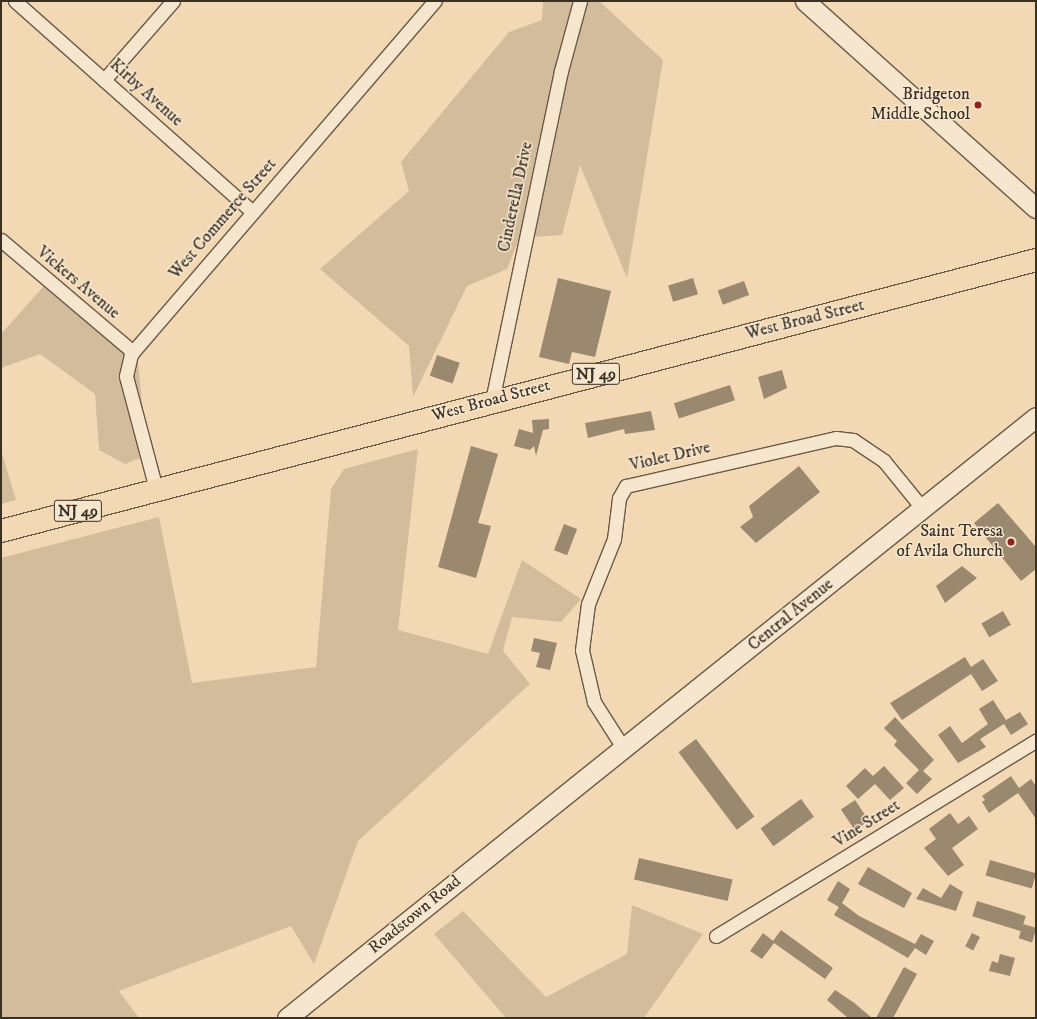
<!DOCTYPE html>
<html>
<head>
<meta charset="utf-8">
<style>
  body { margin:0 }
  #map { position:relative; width:1037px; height:1019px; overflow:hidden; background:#f2d9b4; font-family:"IM FELL DW Pica",serif }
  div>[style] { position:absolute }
  .green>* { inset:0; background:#d3bc9c }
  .building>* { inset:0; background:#9a886f; transform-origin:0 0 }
  .roads { filter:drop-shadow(1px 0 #695a48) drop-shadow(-1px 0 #695a48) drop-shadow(0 1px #695a48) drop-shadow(0 -1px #695a48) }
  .street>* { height:13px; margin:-6.5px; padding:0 6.5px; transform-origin:6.5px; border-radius:6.5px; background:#f7e6ce }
  .secondary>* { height:19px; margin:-9.5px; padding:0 9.5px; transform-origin:9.5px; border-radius:9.5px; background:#f7e6ce }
  .highway>* { height:22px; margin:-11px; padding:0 11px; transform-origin:11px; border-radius:11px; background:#f2d9b4 }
  .dots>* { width:11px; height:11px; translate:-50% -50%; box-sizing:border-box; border:2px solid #f7e6ce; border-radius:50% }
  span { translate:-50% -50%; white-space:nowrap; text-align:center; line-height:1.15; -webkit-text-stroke:3px #f7e6ce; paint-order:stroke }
  .shield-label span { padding:1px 3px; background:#f7e6ce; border:1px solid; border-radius:3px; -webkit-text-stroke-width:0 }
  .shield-label { font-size:16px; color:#3b3024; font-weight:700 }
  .street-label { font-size:17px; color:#3b3024 }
  .poi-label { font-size:17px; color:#3b3024 }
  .right { translate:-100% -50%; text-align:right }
  .frame { position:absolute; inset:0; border:2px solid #3b3024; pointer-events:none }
</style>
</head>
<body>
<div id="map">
  <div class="green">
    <div style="clip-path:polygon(543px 1px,599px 1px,663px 60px,627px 278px,580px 165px,562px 235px,519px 238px,507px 269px,467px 286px,413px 397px,409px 346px,320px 269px,409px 191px,401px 162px,509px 32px,542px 20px)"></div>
    <div style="clip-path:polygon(51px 278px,137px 351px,147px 455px,125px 464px,99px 450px,95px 394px,40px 354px,1px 368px,1px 334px)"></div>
    <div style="clip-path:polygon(418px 449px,398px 630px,488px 654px,522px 560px,581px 599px,561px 622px,512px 617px,503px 651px,530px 684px,358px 841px,314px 964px,291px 926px,119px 991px,139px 1018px,1px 1018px,1px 558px,159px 517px,192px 683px,316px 667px,331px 489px,344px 469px)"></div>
    <div style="clip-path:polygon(1px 450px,16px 500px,1px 504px)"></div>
    <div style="clip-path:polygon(632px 905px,703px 934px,644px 1018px,506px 1018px,434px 934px,463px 911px,546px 997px,627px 954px)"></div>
  </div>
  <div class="building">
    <div style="clip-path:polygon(558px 278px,611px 291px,595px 357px,572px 352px,569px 364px,539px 357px)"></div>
    <div style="left:693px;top:278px;width:17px;height:26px;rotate:73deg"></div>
    <div style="left:744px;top:281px;width:15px;height:28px;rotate:70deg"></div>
    <div style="left:437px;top:355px;width:24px;height:22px;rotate:19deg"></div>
    <div style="clip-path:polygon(782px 370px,787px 388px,764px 399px,758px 377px)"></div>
    <div style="left:730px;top:385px;width:16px;height:59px;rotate:72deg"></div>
    <div style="clip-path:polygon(651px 411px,655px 430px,625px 434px,624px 429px,588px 438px,585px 423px)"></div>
    <div style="clip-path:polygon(549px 419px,549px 429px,543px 430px,536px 456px,534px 446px,530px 450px,514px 446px,519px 429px,533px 433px,532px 420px)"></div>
    <div style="clip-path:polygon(471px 446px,498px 454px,478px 523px,491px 526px,476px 578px,438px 567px)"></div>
    <div style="clip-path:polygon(799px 466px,820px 492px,756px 543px,740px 527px,753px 517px,749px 506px)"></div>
    <div style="clip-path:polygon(998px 503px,1036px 547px,1036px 569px,1021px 581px,974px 523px)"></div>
    <div style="left:564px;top:524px;width:14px;height:28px;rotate:21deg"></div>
    <div style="clip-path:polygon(962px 566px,977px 578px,945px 603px,936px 586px)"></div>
    <div style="left:1003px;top:611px;width:16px;height:25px;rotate:60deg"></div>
    <div style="clip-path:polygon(534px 638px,557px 643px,550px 670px,536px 667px,540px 653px,531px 651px)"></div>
    <div style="clip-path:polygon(965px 657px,971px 667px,983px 659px,998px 681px,982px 691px,971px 674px,902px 720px,890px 703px)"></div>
    <div style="clip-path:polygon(993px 700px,1006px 720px,1020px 712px,1028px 724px,1011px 735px,1004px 724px,980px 739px,986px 747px,958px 763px,938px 735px,950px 726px,962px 743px,988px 724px,979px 709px)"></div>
    <div style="clip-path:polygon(895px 717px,934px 760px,923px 771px,932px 779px,917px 794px,906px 783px,919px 770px,894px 745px,897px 741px,884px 728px)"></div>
    <div style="left:696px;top:739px;width:97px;height:22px;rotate:53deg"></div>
    <div style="clip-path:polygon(884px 766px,904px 788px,890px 800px,875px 784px,858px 799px,846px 786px,865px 768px,873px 776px)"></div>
    <div style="clip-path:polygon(1011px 776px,1019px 788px,1031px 779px,1036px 786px,1036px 819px,1018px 793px,989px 813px,982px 802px,985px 800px,982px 796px)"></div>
    <div style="left:801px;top:799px;width:22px;height:50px;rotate:54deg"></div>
    <div style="left:855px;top:800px;width:25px;height:17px;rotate:56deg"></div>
    <div style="clip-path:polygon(950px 813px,958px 824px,969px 816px,978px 829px,952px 848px,964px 865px,948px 876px,924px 848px,936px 839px,929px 829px)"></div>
    <div style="left:639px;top:858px;width:96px;height:22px;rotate:13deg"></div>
    <div style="left:990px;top:860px;width:48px;height:16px;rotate:16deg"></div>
    <div style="clip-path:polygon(868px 867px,912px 893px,904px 908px,858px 884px)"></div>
    <div style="clip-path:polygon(838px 881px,850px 889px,842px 903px,859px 916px,915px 944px,921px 934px,934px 941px,926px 955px,915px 948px,908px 958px,834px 915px,839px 907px,827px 900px)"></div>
    <div style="clip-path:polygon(950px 884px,963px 892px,956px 911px,916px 899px,923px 888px,941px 898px)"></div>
    <div style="left:977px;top:901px;width:51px;height:16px;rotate:17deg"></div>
    <div style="left:1023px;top:924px;width:14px;height:15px;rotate:17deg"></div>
    <div style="clip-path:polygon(781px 930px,833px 968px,825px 979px,774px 943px,762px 959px,750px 951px,763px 933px,773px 941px)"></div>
    <div style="left:972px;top:933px;width:9px;height:15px;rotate:27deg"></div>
    <div style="clip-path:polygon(1000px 954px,1015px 958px,1010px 976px,989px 971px,992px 961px,998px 963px)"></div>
    <div style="clip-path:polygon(904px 967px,917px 974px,893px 1018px,876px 1018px)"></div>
    <div style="clip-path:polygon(835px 990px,853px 1002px,872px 1018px,848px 1018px,827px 1000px)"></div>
  </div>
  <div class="roads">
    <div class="street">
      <div style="left:15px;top:1px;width:318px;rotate:41.6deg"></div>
      <div style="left:104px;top:80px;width:105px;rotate:-48.9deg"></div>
      <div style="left:1px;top:240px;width:173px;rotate:40.3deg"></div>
      <div style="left:492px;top:401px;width:337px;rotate:-78.2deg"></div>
      <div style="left:561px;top:71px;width:73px;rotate:-74.8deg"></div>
      <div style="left:156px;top:489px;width:117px;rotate:-104.9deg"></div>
      <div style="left:126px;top:376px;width:23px;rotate:-77deg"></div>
      <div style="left:131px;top:354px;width:466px;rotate:-49.3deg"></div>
      <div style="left:624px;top:749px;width:56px;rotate:-122.6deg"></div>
      <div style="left:594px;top:702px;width:53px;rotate:-103deg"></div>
      <div style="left:582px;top:650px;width:46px;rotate:-82.6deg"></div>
      <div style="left:588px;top:604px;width:70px;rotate:-68.2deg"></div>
      <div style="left:614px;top:539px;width:41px;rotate:-83deg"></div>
      <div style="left:619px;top:498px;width:14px;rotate:-60deg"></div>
      <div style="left:626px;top:486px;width:215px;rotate:-12.9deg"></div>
      <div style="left:836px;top:438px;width:17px;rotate:7deg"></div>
      <div style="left:853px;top:440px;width:37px;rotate:34deg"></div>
      <div style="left:884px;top:461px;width:62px;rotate:50.9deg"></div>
      <div style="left:716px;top:936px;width:375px;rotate:-31.4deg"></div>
    </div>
    <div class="secondary">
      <div style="left:805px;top:1px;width:310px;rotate:41.9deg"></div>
      <div style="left:287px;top:1018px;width:960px;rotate:-38.74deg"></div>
    </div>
    <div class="highway">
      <div style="left:1px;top:531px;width:1070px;rotate:-14.67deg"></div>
    </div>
  </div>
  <div class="dots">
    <div style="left:978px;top:105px;background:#8f2418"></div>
    <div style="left:1011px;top:542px;background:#8f2418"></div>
  </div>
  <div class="shield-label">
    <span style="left:596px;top:374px">NJ 49</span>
    <span style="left:78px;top:511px">NJ 49</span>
  </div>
  <div class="street-label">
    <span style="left:146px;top:93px;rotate:42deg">Kirby Avenue</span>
    <span style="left:516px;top:197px;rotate:-78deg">Cinderella Drive</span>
    <span style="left:223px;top:219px;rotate:-49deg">West Commerce Street</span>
    <span style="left:78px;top:283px;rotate:40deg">Vickers Avenue</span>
    <span style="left:805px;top:320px;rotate:-14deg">West Broad Street</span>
    <span style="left:491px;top:401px;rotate:-15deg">West Broad Street</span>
    <span style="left:670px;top:457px;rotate:-13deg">Violet Drive</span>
    <span style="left:791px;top:615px;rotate:-39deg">Central Avenue</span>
    <span style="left:867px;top:824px;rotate:-32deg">Vine Street</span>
    <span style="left:415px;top:915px;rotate:-39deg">Roadstown Road</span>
  </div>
  <div class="poi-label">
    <span class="right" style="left:970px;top:105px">Bridgeton<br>Middle School</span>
    <span class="right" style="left:1003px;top:542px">Saint Teresa<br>of Avila Church</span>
  </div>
  <div class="frame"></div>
</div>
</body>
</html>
